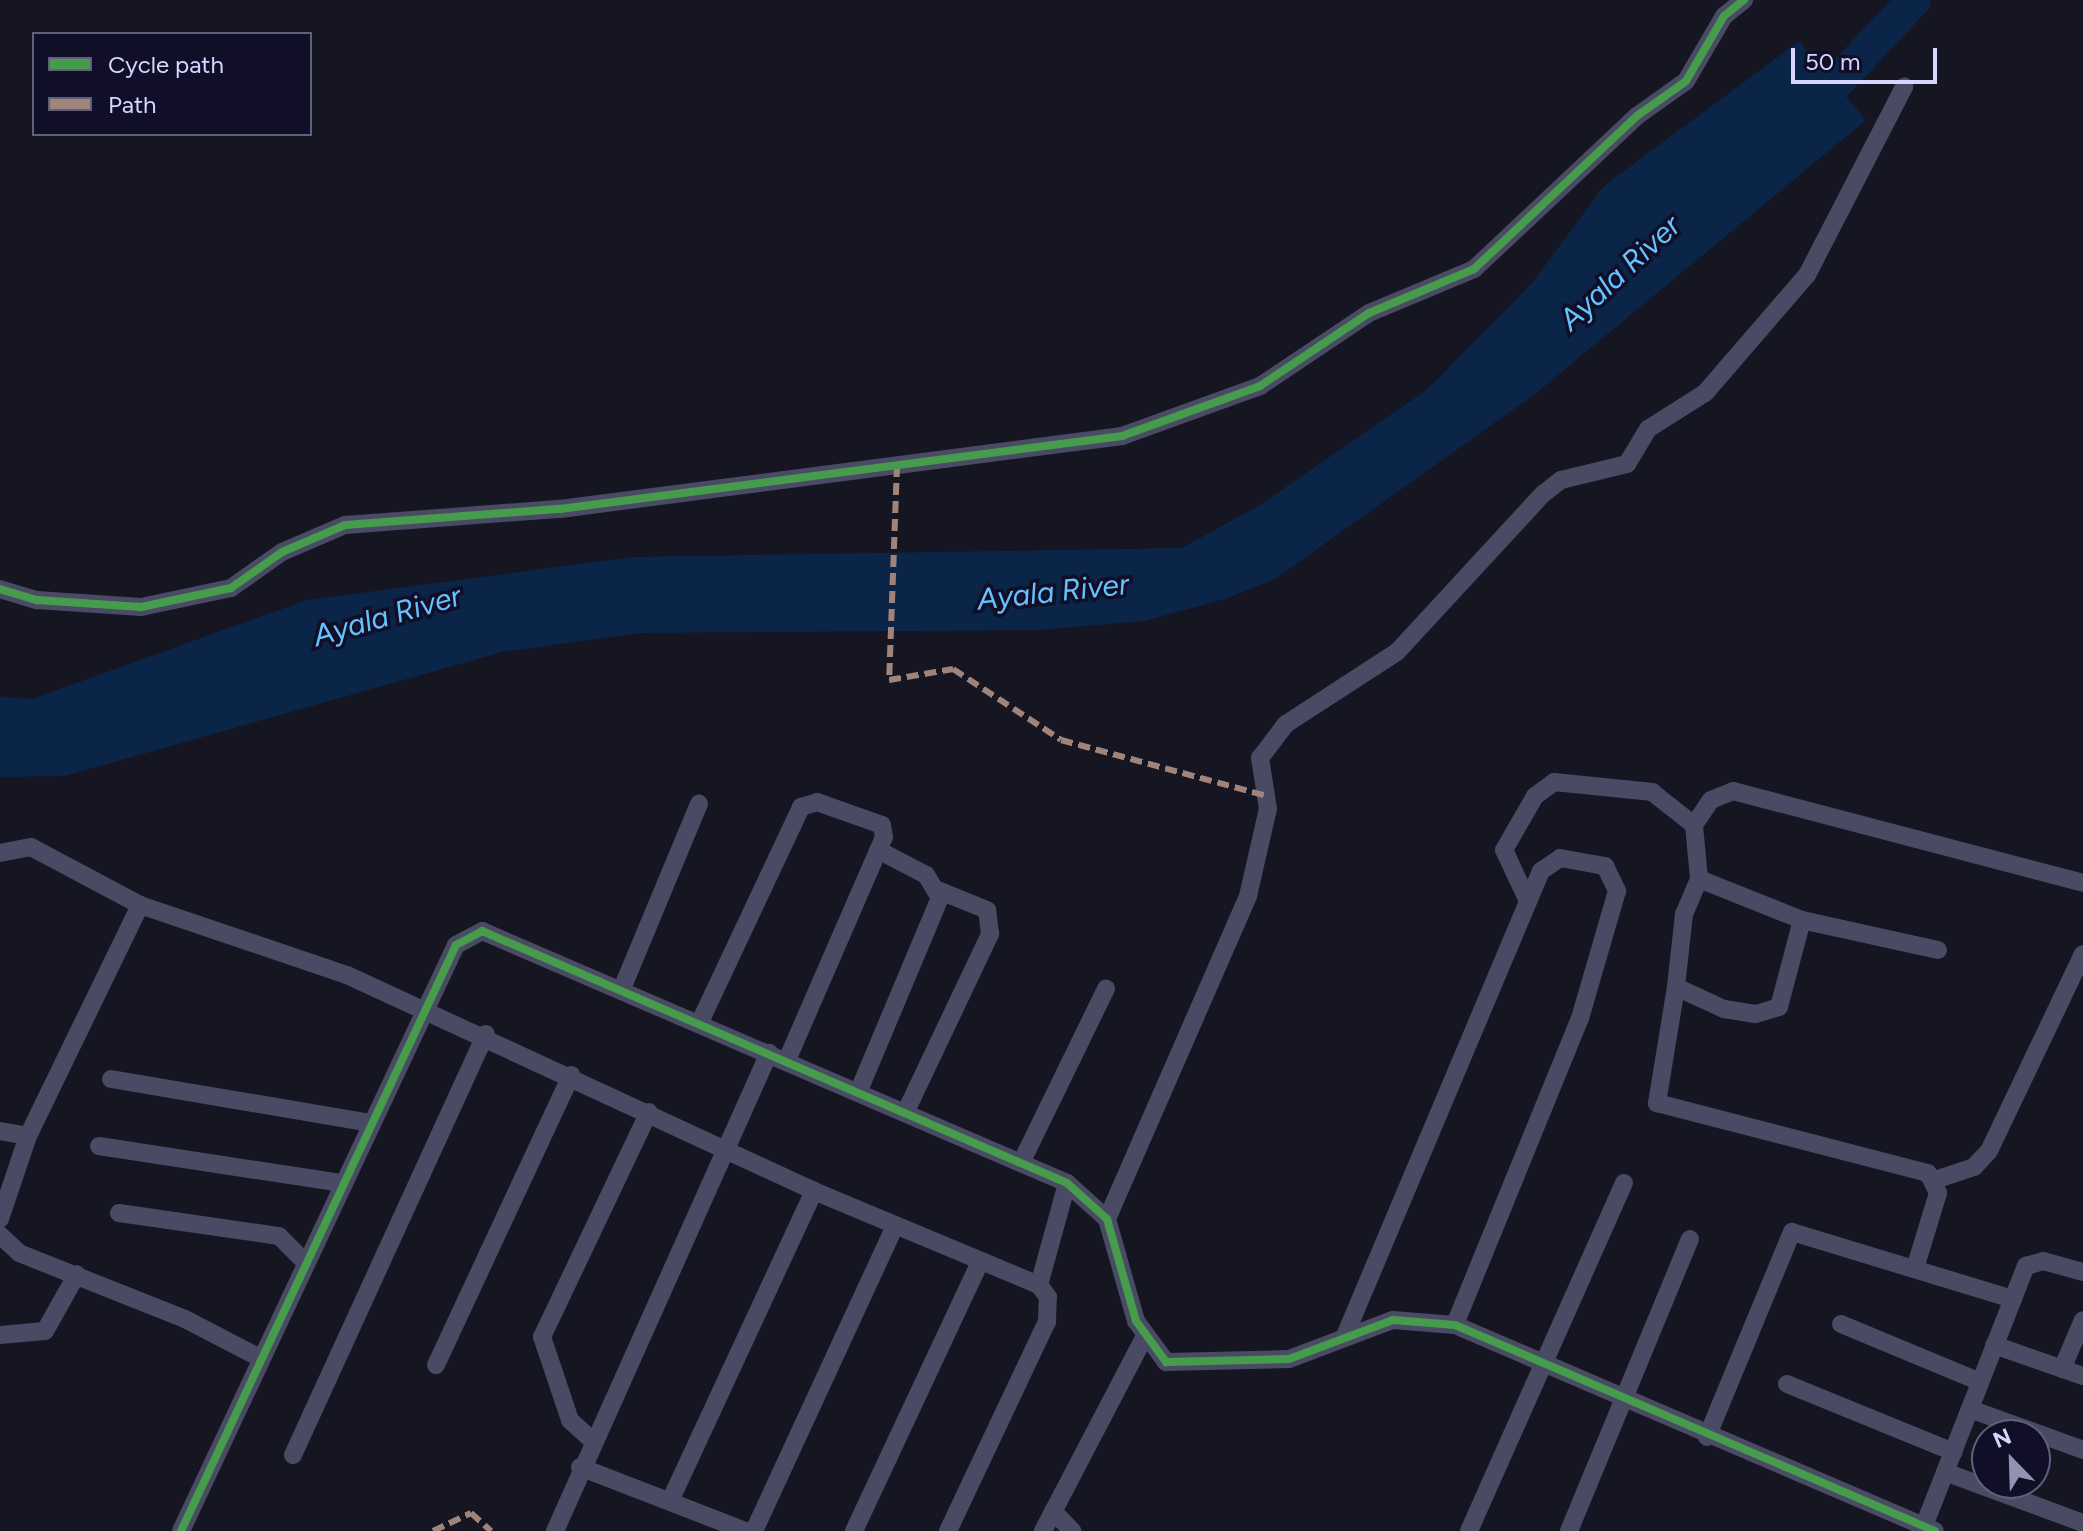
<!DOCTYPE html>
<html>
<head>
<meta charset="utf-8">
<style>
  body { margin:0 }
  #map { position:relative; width:2083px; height:1531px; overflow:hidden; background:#161522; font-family:Figtree,sans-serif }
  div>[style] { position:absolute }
  .water>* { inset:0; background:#0b2548 }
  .river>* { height:34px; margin:-17px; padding:0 17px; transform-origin:17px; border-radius:17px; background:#0b2548 }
  .minor>* { height:18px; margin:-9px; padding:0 9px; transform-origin:9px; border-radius:9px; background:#494a63 }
  .quiet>* { height:6px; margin-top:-3px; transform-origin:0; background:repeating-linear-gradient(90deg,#a18479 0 12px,transparent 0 18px) }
  .cycleway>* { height:8px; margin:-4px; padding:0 4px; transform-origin:4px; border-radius:4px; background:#469c4c }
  span { translate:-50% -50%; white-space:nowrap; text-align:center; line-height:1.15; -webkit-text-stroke:7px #110f28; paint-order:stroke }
  .water-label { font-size:30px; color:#64c2ff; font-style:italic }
  .legend { position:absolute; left:32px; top:32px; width:280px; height:104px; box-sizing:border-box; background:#110f28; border:2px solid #615f7e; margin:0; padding:10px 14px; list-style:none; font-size:24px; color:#d8d6ff }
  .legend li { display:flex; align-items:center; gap:16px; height:40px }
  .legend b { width:40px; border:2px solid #615f7e }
  .north { position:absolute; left:1971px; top:1419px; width:80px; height:80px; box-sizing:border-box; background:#110f28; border:2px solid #615f7e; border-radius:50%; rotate:337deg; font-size:22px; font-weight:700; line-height:32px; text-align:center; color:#d8d6ff }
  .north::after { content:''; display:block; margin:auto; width:28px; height:36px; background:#9492b2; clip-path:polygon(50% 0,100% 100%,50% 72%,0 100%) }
  .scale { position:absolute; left:1791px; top:48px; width:146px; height:36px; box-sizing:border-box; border:4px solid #d8d6ff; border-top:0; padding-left:10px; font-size:24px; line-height:28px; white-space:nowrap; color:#d8d6ff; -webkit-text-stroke:6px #110f28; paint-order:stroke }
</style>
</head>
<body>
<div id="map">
  <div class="water">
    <div style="clip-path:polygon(1799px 41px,1866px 120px,1535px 394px,1275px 579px,1225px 599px,1144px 621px,1038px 630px,640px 633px,502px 652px,65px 776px,0 777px,0 697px,32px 699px,307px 600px,632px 557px,1182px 548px,1260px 505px,1428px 389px,1532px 283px,1604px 186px)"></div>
  </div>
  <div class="river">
    <div style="left:1805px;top:116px;width:159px;rotate:-46.8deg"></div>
  </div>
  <div class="minor">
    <div style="left:0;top:589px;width:39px;rotate:17deg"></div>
    <div style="left:37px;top:600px;width:104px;rotate:3.9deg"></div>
    <div style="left:141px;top:607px;width:92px;rotate:-11.9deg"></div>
    <div style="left:231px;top:588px;width:62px;rotate:-35.2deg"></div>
    <div style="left:282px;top:552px;width:69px;rotate:-23.2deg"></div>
    <div style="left:345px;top:525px;width:216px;rotate:-4.3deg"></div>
    <div style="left:560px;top:509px;width:567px;rotate:-7.4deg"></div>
    <div style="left:1122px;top:436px;width:147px;rotate:-19.9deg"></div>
    <div style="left:1260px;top:386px;width:131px;rotate:-33.8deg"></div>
    <div style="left:1369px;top:313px;width:114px;rotate:-22.7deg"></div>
    <div style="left:1474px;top:269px;width:224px;rotate:-43.2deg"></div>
    <div style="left:1637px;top:116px;width:60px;rotate:-35.5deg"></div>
    <div style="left:1686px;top:81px;width:75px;rotate:-59.7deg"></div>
    <div style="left:1724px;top:16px;width:26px;rotate:-39deg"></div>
    <div style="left:0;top:853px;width:32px;rotate:-11deg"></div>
    <div style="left:31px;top:847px;width:123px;rotate:28deg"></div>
    <div style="left:140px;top:905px;width:219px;rotate:18.7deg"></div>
    <div style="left:347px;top:975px;width:515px;rotate:24.82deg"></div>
    <div style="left:814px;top:1191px;width:244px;rotate:22.7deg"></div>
    <div style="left:1039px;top:1285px;width:106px;rotate:-74.6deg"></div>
    <div style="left:1699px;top:879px;width:38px;rotate:113deg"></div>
    <div style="left:1684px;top:914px;width:73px;rotate:96.3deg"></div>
    <div style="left:1676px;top:987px;width:53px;rotate:24.6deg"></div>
    <div style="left:1724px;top:1009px;width:32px;rotate:9deg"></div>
    <div style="left:1756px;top:1014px;width:24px;rotate:-17deg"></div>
    <div style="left:1779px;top:1007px;width:90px;rotate:-75.2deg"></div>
    <div style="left:1527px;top:899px;width:54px;rotate:-115.1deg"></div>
    <div style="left:1504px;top:850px;width:62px;rotate:-60.1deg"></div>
    <div style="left:1535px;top:796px;width:24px;rotate:-36deg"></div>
    <div style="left:1554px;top:782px;width:99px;rotate:5.8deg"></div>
    <div style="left:1652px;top:792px;width:53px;rotate:38.2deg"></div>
    <div style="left:1938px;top:950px;width:139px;rotate:-167.6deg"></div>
    <div style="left:1802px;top:920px;width:111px;rotate:-158.3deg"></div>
    <div style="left:1699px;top:879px;width:54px;rotate:-95.3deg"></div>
    <div style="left:1694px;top:825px;width:30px;rotate:-56deg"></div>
    <div style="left:1711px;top:800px;width:24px;rotate:-22deg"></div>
    <div style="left:1733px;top:791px;width:362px;rotate:14.7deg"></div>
    <div style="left:1676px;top:987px;width:118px;rotate:99.3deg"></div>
    <div style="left:1657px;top:1103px;width:280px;rotate:14.5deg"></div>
    <div style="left:1928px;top:1173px;width:22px;rotate:63deg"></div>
    <div style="left:1938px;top:1193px;width:78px;rotate:107deg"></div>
    <div style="left:621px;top:991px;width:203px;rotate:-67.4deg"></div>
    <div style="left:699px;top:1024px;width:240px;rotate:-64.8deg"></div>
    <div style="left:801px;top:807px;width:17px;rotate:-17deg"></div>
    <div style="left:817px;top:802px;width:69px;rotate:19.5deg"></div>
    <div style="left:882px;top:825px;width:12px;rotate:81deg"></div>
    <div style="left:884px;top:837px;width:243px;rotate:113.5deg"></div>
    <div style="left:111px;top:1079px;width:264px;rotate:9.6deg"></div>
    <div style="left:860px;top:1088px;width:206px;rotate:-67.2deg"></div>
    <div style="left:940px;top:898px;width:27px;rotate:-121deg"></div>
    <div style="left:926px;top:875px;width:54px;rotate:-152.5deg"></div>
    <div style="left:907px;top:1109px;width:194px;rotate:-64.6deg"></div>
    <div style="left:990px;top:934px;width:24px;rotate:-97deg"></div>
    <div style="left:987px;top:910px;width:51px;rotate:-158deg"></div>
    <div style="left:0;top:1131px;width:28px;rotate:10deg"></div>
    <div style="left:99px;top:1146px;width:246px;rotate:8.7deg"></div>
    <div style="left:1021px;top:1163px;width:194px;rotate:-64deg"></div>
    <div style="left:1935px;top:1180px;width:41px;rotate:-18.4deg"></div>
    <div style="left:1974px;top:1167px;width:22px;rotate:-47deg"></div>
    <div style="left:1989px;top:1151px;width:218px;rotate:-64.5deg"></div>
    <div style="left:119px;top:1213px;width:162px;rotate:8.2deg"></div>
    <div style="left:279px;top:1236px;width:37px;rotate:45deg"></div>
    <div style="left:0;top:1219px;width:88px;rotate:-71.4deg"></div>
    <div style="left:28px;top:1136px;width:257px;rotate:-64.1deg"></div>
    <div style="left:1107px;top:1219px;width:352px;rotate:-66.4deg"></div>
    <div style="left:1248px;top:896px;width:89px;rotate:-77.1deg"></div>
    <div style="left:1268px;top:809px;width:52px;rotate:-98.9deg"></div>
    <div style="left:1260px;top:758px;width:43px;rotate:-52.6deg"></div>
    <div style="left:1286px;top:724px;width:132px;rotate:-33deg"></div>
    <div style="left:1397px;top:652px;width:215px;rotate:-47.3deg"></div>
    <div style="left:1543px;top:494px;width:23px;rotate:-38deg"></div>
    <div style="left:1561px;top:480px;width:68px;rotate:-13.6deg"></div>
    <div style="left:1627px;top:464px;width:41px;rotate:-59deg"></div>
    <div style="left:1648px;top:429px;width:67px;rotate:-32.3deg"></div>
    <div style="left:1705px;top:393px;width:156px;rotate:-49.2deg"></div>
    <div style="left:1807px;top:275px;width:212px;rotate:-62.7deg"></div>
    <div style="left:0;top:1235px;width:26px;rotate:43deg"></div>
    <div style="left:19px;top:1253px;width:179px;rotate:21.7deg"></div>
    <div style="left:185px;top:1319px;width:85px;rotate:27.5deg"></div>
    <div style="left:1841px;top:1324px;width:151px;rotate:22.6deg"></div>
    <div style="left:0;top:1335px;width:45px;rotate:-5.1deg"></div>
    <div style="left:45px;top:1331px;width:65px;rotate:-60.7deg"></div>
    <div style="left:1344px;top:1338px;width:507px;rotate:-67.13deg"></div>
    <div style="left:1541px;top:871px;width:23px;rotate:-34deg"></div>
    <div style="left:1560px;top:858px;width:46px;rotate:10.1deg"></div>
    <div style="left:1605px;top:866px;width:28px;rotate:64deg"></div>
    <div style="left:1617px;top:891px;width:132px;rotate:106.2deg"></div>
    <div style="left:1580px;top:1018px;width:331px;rotate:112.2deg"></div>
    <div style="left:1994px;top:1345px;width:94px;rotate:19.2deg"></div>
    <div style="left:436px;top:1365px;width:320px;rotate:-65deg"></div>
    <div style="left:2062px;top:1369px;width:53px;rotate:-66.8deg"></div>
    <div style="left:1787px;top:1384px;width:180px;rotate:22.2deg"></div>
    <div style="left:1970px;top:1409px;width:120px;rotate:19.9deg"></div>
    <div style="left:1707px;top:1437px;width:222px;rotate:-67.5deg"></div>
    <div style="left:1792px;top:1232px;width:231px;rotate:16.9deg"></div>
    <div style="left:593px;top:1441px;width:31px;rotate:-138deg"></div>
    <div style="left:570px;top:1420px;width:88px;rotate:-108.6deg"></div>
    <div style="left:542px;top:1337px;width:249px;rotate:-64.6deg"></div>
    <div style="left:293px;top:1455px;width:463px;rotate:-65.4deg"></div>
    <div style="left:580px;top:1467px;width:177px;rotate:21.2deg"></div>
    <div style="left:1945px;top:1472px;width:147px;rotate:20.3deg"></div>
    <div style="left:671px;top:1499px;width:340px;rotate:-65.1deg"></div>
    <div style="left:1053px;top:1511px;width:28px;rotate:46deg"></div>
    <div style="left:181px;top:1531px;width:647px;rotate:-64.86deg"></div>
    <div style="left:456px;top:945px;width:30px;rotate:-28deg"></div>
    <div style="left:482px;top:931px;width:637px;rotate:23.3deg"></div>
    <div style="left:1067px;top:1183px;width:54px;rotate:42deg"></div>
    <div style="left:1107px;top:1219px;width:106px;rotate:74.1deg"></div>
    <div style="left:1136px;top:1321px;width:51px;rotate:53.8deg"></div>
    <div style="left:1166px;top:1362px;width:123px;rotate:-1.4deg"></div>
    <div style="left:1289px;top:1359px;width:111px;rotate:-20.6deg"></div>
    <div style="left:1393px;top:1320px;width:62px;rotate:4.6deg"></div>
    <div style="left:1455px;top:1325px;width:522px;rotate:23.23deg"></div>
    <div style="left:555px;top:1531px;width:524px;rotate:-65.88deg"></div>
    <div style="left:754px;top:1531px;width:336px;rotate:-65.2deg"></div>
    <div style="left:854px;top:1531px;width:295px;rotate:-64.9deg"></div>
    <div style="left:948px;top:1531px;width:231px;rotate:-64.7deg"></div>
    <div style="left:1047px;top:1322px;width:25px;rotate:-88deg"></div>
    <div style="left:1048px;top:1297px;width:15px;rotate:-127deg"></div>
    <div style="left:1043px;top:1531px;width:218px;rotate:-62.4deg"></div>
    <div style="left:1469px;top:1531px;width:381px;rotate:-66deg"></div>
    <div style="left:1569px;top:1531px;width:316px;rotate:-67.5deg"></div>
    <div style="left:1922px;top:1531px;width:285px;rotate:-68.6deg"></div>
    <div style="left:2026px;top:1266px;width:18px;rotate:-16deg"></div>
    <div style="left:2043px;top:1261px;width:41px;rotate:15.4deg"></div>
  </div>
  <div class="quiet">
    <div style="left:897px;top:465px;width:215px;rotate:92.1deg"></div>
    <div style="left:889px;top:680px;width:65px;rotate:-9.8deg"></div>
    <div style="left:953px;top:669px;width:129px;rotate:33.3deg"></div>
    <div style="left:1061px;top:740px;width:213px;rotate:15.2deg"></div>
    <div style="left:433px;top:1531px;width:42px;rotate:-25.3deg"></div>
    <div style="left:471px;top:1513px;width:27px;rotate:42deg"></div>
  </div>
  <div class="cycleway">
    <div style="left:0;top:589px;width:39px;rotate:17deg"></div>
    <div style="left:37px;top:600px;width:104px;rotate:3.9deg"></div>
    <div style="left:141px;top:607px;width:92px;rotate:-11.9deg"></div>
    <div style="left:231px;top:588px;width:62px;rotate:-35.2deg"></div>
    <div style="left:282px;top:552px;width:69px;rotate:-23.2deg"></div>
    <div style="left:345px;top:525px;width:216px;rotate:-4.3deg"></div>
    <div style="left:560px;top:509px;width:567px;rotate:-7.4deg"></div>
    <div style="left:1122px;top:436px;width:147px;rotate:-19.9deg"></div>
    <div style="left:1260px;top:386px;width:131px;rotate:-33.8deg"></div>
    <div style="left:1369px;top:313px;width:114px;rotate:-22.7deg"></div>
    <div style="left:1474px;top:269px;width:224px;rotate:-43.2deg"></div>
    <div style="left:1637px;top:116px;width:60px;rotate:-35.5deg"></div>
    <div style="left:1686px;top:81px;width:75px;rotate:-59.7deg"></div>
    <div style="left:1724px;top:16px;width:26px;rotate:-39deg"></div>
    <div style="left:181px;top:1531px;width:647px;rotate:-64.86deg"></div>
    <div style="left:456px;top:945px;width:30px;rotate:-28deg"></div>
    <div style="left:482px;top:931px;width:637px;rotate:23.3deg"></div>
    <div style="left:1067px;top:1183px;width:54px;rotate:42deg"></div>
    <div style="left:1107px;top:1219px;width:106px;rotate:74.1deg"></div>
    <div style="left:1136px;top:1321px;width:51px;rotate:53.8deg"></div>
    <div style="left:1166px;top:1362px;width:123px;rotate:-1.4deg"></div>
    <div style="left:1289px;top:1359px;width:111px;rotate:-20.6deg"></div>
    <div style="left:1393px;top:1320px;width:62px;rotate:4.6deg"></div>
    <div style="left:1455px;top:1325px;width:522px;rotate:23.23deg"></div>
  </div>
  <div class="water-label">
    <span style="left:1620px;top:273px;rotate:-43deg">Ayala River</span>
    <span style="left:1053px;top:592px;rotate:-6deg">Ayala River</span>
    <span style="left:387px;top:616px;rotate:-16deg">Ayala River</span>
  </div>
  <ul class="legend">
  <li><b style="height:10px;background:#469c4c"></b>Cycle path</li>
  <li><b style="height:10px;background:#a18479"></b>Path</li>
  </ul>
  <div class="north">N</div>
  <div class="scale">50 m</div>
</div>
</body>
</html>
